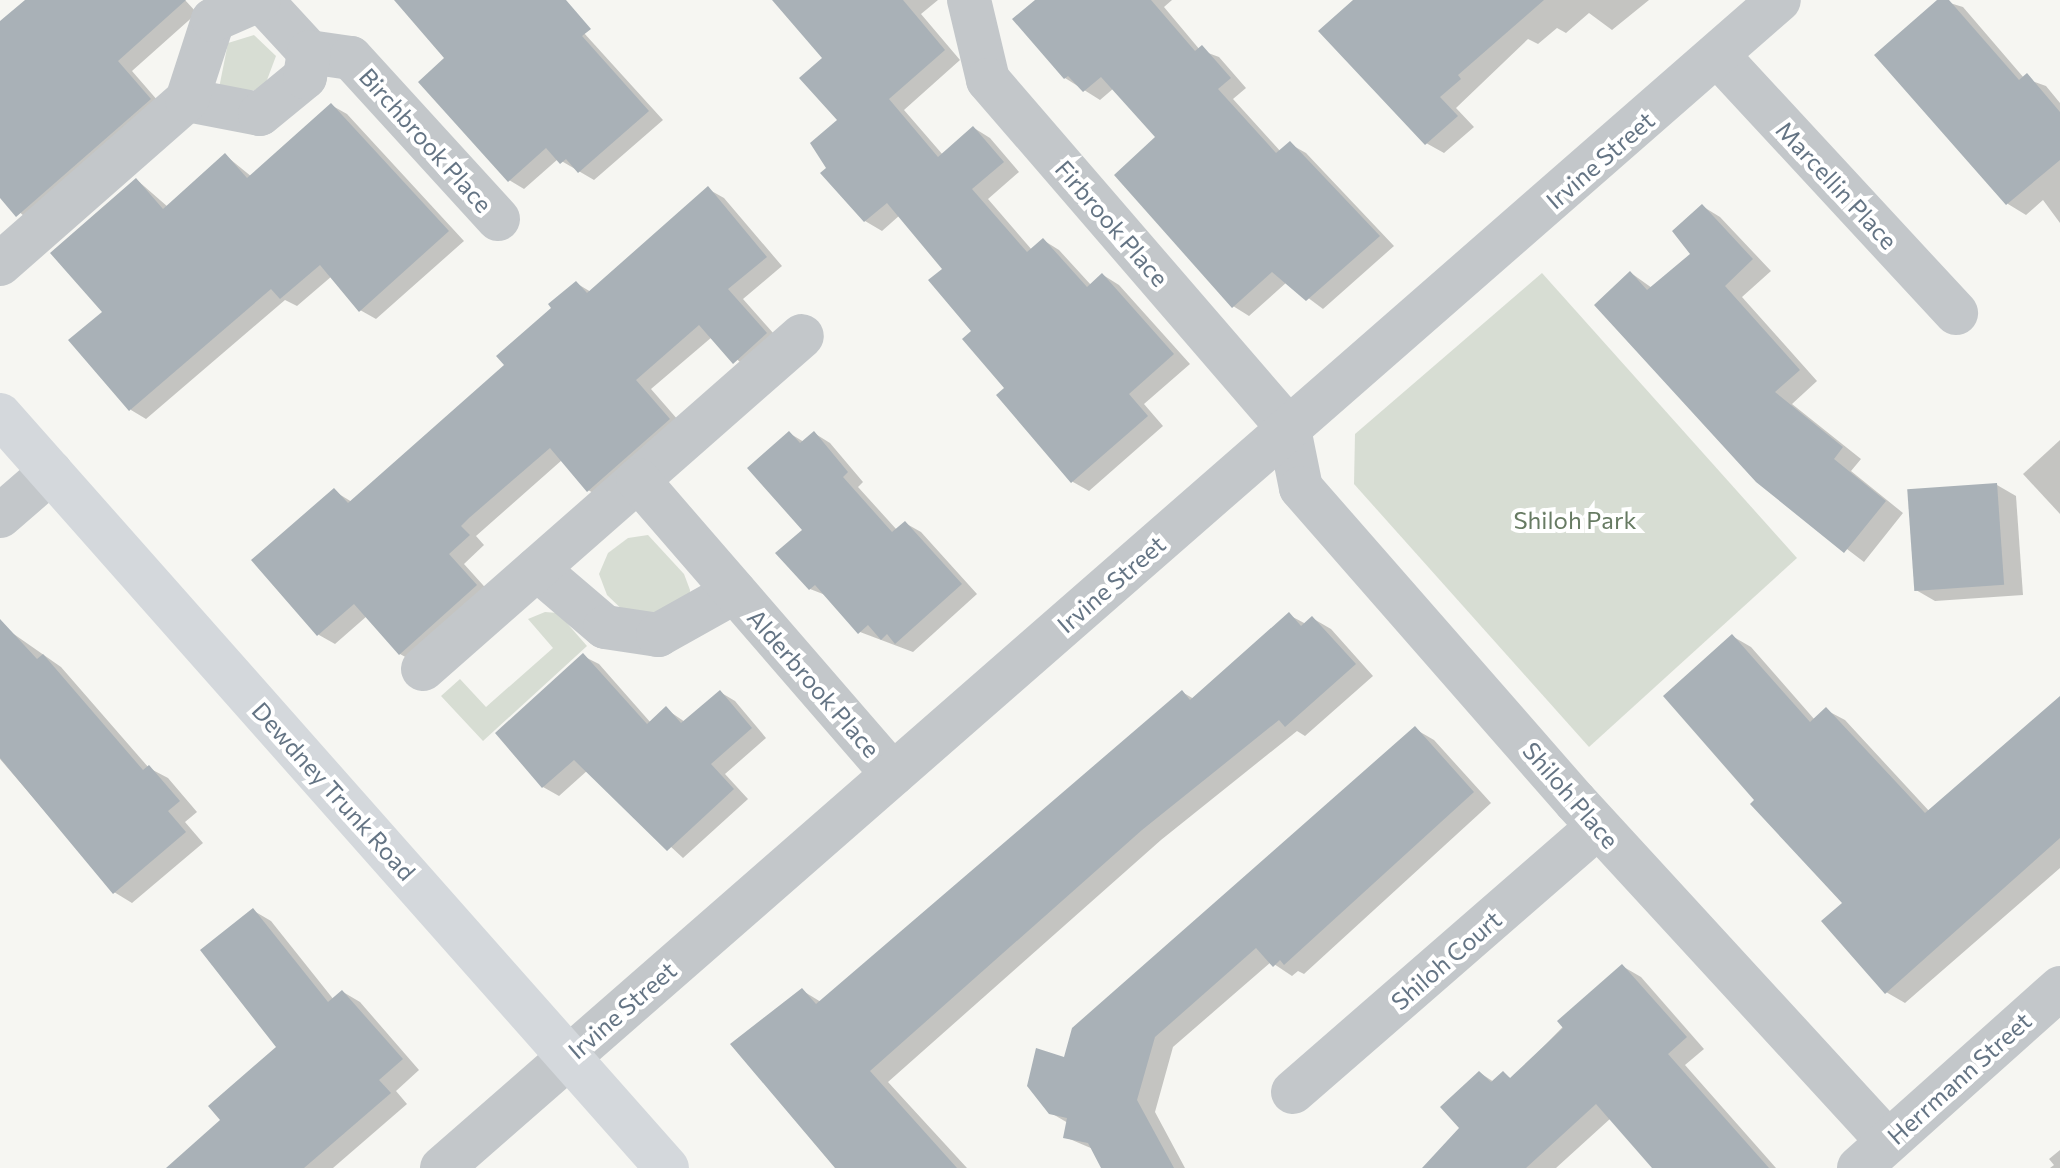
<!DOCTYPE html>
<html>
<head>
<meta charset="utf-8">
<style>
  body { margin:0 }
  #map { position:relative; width:2060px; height:1168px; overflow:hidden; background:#f6f6f2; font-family:Commissioner,sans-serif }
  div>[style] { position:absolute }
  .green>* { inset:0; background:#d7ddd3 }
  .shadow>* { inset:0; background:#0003 }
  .building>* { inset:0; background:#a9b1b7; transform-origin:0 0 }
  .street>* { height:44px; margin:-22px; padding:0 22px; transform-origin:22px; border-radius:22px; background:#c3c7ca }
  .secondary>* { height:44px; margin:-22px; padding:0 22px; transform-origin:22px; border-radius:22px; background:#d4d8dc }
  span { translate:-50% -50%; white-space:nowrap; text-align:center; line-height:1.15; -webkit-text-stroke:8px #fff; paint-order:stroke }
  .street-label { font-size:24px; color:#647484 }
  .park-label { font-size:24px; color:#677b63 }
</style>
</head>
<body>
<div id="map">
  <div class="green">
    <div style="clip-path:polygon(254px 35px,276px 56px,264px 88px,245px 92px,219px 88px,228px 43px)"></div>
    <div style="clip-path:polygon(1542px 273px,1797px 558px,1589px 747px,1354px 484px,1355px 434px)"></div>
    <div style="clip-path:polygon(648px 535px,684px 574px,690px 590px,689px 604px,671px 618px,630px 617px,607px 595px,599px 574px,608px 553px,628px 538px)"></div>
    <div style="clip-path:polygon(545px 612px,558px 613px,587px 646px,483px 741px,441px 696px,460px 679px,486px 707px,553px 648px,528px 619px)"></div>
  </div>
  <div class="shadow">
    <div style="clip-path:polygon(26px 0,185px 0,197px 13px,132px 71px,165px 109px,33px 224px,0 195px,0 23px)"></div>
    <div style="clip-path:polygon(401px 0,554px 0,663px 120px,594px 180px,558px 159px,524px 189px,509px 180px,446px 59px)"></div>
    <div style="clip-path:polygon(775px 0,938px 0,921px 14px,960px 60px,904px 110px,943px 155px,974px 128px,990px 138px,1019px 172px,988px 199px,1032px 250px,1043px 240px,1059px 250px,1091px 285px,1103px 275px,1119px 285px,1190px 364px,1144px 404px,1163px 426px,1089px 491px,1073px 482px,999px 395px,1007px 388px,945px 269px,900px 215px,882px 231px,865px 221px,829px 168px,840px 120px,824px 58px)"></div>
    <div style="clip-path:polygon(1038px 0,1172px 0,1164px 7px,1200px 50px,1219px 57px,1246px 88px,1233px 99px,1281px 152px,1290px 144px,1306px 153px,1394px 246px,1323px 309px,1287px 282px,1249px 316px,1233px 306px,1158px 137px,1114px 88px,1100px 100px,1065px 78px)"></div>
    <div style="clip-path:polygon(1419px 0,1649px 0,1612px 30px,1589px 13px,1566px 33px,1557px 28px,1538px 44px,1528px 39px,1456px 108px,1474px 127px,1444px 153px,1426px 143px)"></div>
    <div style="clip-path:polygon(1940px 0,1963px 7px,2024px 78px,2046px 86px,2060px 103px,2060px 223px,2043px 200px,2026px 215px,2008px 204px,1877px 55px)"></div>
    <div style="clip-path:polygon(331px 105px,347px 114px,464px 241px,376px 319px,360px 310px,332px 276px,297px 306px,285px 300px,146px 419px,131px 410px,104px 312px,137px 180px,168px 207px,225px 155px,252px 177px)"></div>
    <div style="clip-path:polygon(708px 189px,724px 198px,782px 266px,743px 299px,782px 343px,750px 371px,712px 337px,651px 389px,685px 428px,604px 499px,588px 490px,562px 460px,476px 536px,484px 545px,464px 564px,492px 595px,416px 663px,400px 654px,367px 616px,335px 644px,319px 635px,254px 561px,334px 491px,352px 502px,507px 365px,576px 283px,591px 292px)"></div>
    <div style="clip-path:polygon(1702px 206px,1720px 217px,1771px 271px,1742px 297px,1817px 381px,1792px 404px,1861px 459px,1851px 471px,1903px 513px,1864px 562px,1758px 481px,1631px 273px,1652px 288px,1693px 254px)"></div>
    <div style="clip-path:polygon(789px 433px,804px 442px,814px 433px,830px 443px,863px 482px,858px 487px,897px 530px,905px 523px,921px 532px,977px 594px,913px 652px,860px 632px,828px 596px,810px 589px)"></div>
    <div style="clip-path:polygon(2060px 440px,2060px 514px,2023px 474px)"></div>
    <div style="clip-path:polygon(1997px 485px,2016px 496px,2023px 595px,1935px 601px,1916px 590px)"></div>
    <div style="clip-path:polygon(1289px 615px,1306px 624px,1312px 618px,1331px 629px,1373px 676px,1305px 736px,1297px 731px,1161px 840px,888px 1082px,967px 1168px,840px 1168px,803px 991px,821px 1002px,1182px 692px,1194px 699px)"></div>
    <div style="clip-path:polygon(8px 630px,61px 667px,149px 768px,168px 778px,197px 812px,185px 822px,203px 843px,132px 903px,114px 892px,0 759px,0 637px)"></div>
    <div style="clip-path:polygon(1732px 636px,1751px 647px,1815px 720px,1826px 710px,1845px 720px,1930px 812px,2060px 698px,2060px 868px,1905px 1003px,1886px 992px,1844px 903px,1757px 800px)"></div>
    <div style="clip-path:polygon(583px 656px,599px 664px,651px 723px,666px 709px,685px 722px,720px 692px,735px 701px,766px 738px,725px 774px,748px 799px,683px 858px,588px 770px,559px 796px,543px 787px)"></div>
    <div style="clip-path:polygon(1415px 729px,1434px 740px,1491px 803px,1304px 974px,1298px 971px,1292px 976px,1271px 962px,1173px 1047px,1155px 1112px,1185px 1168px,1104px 1168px,1093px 1149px,1065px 1137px,1068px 1123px,1051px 1113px,1066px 1060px)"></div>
    <div style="clip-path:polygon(254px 911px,271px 921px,334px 1000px,343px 992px,360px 1002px,419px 1070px,396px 1091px,407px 1104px,333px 1168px,169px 1168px,223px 1120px,279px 1047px)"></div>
    <div style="clip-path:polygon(1622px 966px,1641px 977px,1704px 1049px,1685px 1065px,1776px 1168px,1655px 1168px,1611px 1118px,1556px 1168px,1425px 1168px,1462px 1128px,1480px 1073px,1494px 1082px,1503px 1074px,1512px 1079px)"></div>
    <div style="clip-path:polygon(2060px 1150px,2060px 1168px,2050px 1168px,2054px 1165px,2049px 1159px)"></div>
  </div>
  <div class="building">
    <div style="clip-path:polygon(25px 0,186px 0,118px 61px,151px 99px,16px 217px,0 198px,0 21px)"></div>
    <div style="clip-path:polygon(394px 0,566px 0,591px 29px,582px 36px,649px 111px,578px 173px,566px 159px,560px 164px,546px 148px,508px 182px,418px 82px,444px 58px)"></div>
    <div style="clip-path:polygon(772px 0,903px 0,945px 50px,889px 99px,938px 157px,973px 126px,1004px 162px,972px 189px,1027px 252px,1043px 238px,1087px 287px,1102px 273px,1174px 354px,1129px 394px,1148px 416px,1071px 483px,996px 395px,1004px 388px,962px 339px,971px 331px,928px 280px,942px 269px,887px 203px,864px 222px,820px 173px,826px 168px,810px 143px,837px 120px,799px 78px,822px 58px)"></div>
    <div style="clip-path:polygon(1035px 0,1151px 0,1195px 51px,1202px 45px,1231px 78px,1218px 89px,1276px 153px,1290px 141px,1380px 236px,1306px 301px,1272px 272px,1232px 308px,1114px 175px,1155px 137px,1101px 77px,1083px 92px,1068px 76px,1064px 79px,1012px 19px)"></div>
    <div style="clip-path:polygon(1353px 0,1544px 0,1458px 75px,1461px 79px,1440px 97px,1458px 116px,1425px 145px,1318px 31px)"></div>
    <div style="clip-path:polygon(1937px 0,1949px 0,2019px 80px,2027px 73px,2060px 112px,2060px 160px,2006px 205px,1874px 55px)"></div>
    <div style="clip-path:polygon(331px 103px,449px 231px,359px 312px,320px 265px,280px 299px,271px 289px,129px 411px,68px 340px,102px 312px,50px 253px,136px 178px,163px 209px,225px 153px,247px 178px)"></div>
    <div style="clip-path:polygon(708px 186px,767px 257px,728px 289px,767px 333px,733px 364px,699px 325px,636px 380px,670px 419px,587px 492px,550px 448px,469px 518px,461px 526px,470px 535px,449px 554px,477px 585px,399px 655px,354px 604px,317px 636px,251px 560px,334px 488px,348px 503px,504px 365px,496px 356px,551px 308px,548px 304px,576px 281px,587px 293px)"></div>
    <div style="clip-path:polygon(1702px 204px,1753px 259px,1725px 286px,1800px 370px,1775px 392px,1843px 447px,1834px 459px,1886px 501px,1844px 553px,1756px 482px,1594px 305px,1630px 271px,1647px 290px,1690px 254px,1672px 231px)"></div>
    <div style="clip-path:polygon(789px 431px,800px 443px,814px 431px,848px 472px,843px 477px,892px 532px,905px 521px,962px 584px,895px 644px,887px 634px,881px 640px,868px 625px,858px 634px,815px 585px,809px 590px,775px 553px,802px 530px,747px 468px)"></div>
    <div style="left:1997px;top:483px;width:102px;height:90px;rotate:86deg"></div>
    <div style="clip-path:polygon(1289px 612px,1301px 626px,1312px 616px,1356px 664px,1285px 727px,1279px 720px,1142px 830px,870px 1071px,957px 1168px,835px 1168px,730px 1044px,802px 988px,816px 1004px,1182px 690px,1190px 700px)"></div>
    <div style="clip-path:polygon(0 619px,37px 659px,43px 654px,143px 770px,149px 765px,180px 801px,168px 811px,186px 832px,113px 894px,0 758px)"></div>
    <div style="clip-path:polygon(1732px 634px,1810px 722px,1826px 707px,1925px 813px,2060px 696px,2060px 838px,1885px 994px,1821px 921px,1842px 903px,1750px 804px,1754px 800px,1663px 696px)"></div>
    <div style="clip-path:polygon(583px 653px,647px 724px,666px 706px,681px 723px,720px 690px,752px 728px,711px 764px,734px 789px,667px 851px,574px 760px,542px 788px,495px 733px)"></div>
    <div style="clip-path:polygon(1415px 726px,1474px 792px,1284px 965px,1280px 960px,1273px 967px,1256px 948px,1155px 1037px,1137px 1100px,1174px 1168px,1101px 1168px,1088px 1143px,1063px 1138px,1067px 1118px,1049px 1114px,1027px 1086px,1036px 1048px,1064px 1057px,1072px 1028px)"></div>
    <div style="clip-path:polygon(253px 908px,328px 1002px,342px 990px,403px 1059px,379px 1080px,391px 1093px,304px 1168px,166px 1168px,220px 1120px,208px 1106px,276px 1047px,200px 950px)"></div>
    <div style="clip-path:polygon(1622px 964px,1687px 1037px,1668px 1054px,1769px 1168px,1652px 1168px,1596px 1104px,1526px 1168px,1422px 1168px,1459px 1128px,1440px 1107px,1479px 1071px,1491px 1082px,1503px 1071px,1510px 1078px,1563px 1028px,1557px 1021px)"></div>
  </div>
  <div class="street">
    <div style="left:261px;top:0;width:71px;rotate:47.3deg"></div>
    <div style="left:309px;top:52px;width:42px;rotate:8.1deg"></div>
    <div style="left:351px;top:58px;width:218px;rotate:47.6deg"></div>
    <div style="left:969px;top:0;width:82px;rotate:76.6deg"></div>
    <div style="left:988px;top:80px;width:461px;rotate:49.2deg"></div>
    <div style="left:1719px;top:57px;width:349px;rotate:47.2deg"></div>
    <div style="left:187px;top:100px;width:74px;rotate:10.9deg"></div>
    <div style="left:260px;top:114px;width:58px;rotate:-39.4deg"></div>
    <div style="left:305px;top:77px;width:25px;rotate:-81deg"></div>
    <div style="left:0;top:264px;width:249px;rotate:-41.3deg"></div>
    <div style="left:187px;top:100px;width:84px;rotate:-72deg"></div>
    <div style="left:213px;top:20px;width:50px;rotate:-23.5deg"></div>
    <div style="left:1289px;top:429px;width:60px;rotate:78.5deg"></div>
    <div style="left:1301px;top:488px;width:416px;rotate:48.8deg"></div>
    <div style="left:1575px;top:801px;width:462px;rotate:47.4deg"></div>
    <div style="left:638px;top:480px;width:218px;rotate:-41.3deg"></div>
    <div style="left:0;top:516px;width:67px;rotate:-40.8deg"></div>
    <div style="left:537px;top:569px;width:89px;rotate:40.5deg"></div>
    <div style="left:605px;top:627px;width:54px;rotate:8.6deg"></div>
    <div style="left:658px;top:635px;width:88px;rotate:-29.2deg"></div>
    <div style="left:423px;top:669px;width:286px;rotate:-41.3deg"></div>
    <div style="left:638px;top:480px;width:389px;rotate:49.1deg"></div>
    <div style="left:1293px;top:1092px;width:404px;rotate:-41deg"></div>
    <div style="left:442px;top:1168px;width:1775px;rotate:-41.14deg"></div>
    <div style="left:1859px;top:1168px;width:270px;rotate:-41.8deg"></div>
  </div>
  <div class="secondary">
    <div style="left:0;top:415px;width:1006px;rotate:48.47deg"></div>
  </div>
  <div class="street-label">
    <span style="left:426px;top:140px;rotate:48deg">Birchbrook Place</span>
    <span style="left:1600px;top:160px;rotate:-41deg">Irvine Street</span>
    <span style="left:1837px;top:185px;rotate:47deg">Marcellin Place</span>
    <span style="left:1112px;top:223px;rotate:49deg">Firbrook Place</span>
    <span style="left:1111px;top:584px;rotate:-41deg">Irvine Street</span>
    <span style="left:814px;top:683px;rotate:49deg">Alderbrook Place</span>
    <span style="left:334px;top:791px;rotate:48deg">Dewdney Trunk Road</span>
    <span style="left:1571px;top:795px;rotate:49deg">Shiloh Place</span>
    <span style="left:1446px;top:960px;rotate:-41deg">Shiloh Court</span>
    <span style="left:622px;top:1010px;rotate:-41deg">Irvine Street</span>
    <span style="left:1959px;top:1078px;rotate:-42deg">Herrmann Street</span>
  </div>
  <div class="park-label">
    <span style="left:1575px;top:520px">Shiloh Park</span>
  </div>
</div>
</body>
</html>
